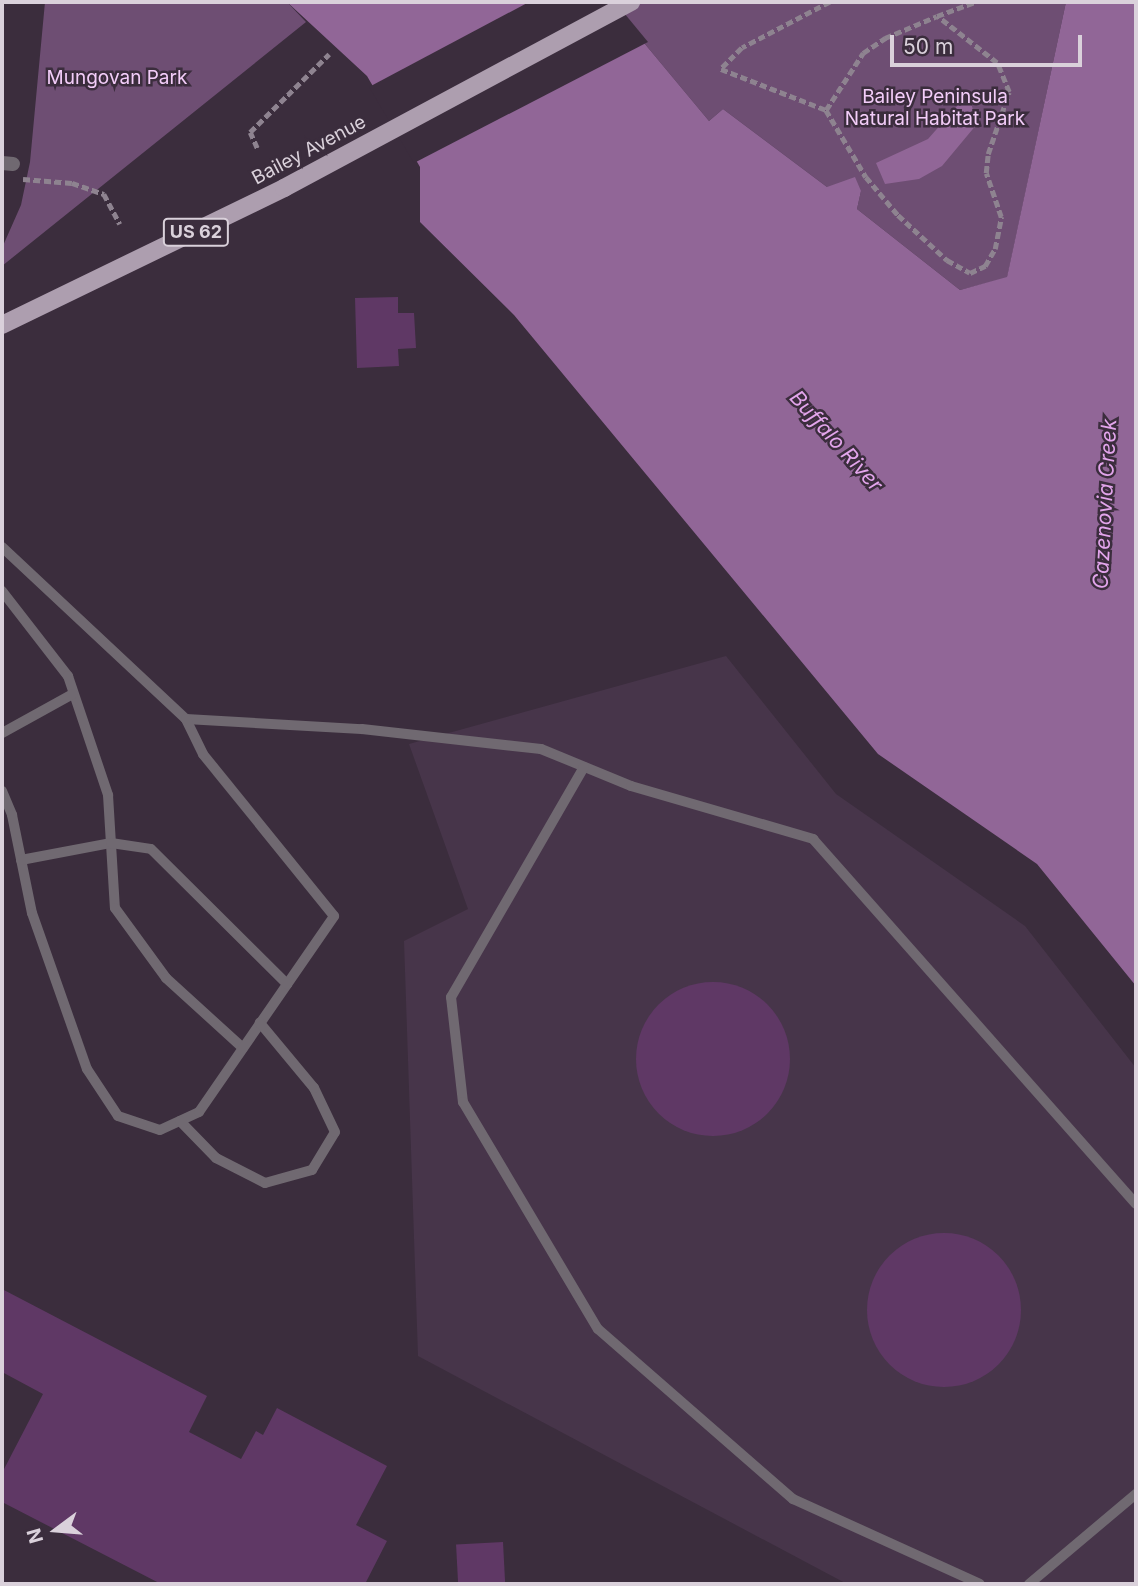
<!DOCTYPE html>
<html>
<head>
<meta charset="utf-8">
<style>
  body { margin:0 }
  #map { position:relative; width:1138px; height:1586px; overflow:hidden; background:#3b2d3d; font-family:Inter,sans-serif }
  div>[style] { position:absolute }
  .built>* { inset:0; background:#47354a }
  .green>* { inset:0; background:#6e4e73 }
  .water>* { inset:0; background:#916697 }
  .pier>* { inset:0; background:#3b2d3d }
  .building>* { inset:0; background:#5f3865; transform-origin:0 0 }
  .round { border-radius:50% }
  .path>* { height:4.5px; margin-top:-2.25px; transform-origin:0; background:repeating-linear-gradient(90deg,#8e8390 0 7px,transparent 0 10.5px) }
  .lane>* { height:10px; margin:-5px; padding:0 5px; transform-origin:5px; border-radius:5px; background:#706971 }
  .street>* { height:14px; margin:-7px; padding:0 7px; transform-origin:7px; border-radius:7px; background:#706971 }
  .primary>* { height:18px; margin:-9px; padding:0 9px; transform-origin:9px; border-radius:9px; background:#ad9eaf }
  span { translate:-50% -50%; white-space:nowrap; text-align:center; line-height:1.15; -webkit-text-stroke:5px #3b2d3d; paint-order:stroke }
  .shield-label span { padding:2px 5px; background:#3b2d3d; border:2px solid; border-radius:5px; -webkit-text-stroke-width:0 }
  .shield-label { font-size:18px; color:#dad1db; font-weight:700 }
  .park-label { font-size:19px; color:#f3cdf9 }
  .street-label { font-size:19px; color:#dad1db }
  .water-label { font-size:21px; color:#e3a5ec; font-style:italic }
  .frame { position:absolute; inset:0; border:4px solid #dad1db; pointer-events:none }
  .north { position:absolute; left:21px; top:1495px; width:70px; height:70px; -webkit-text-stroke:5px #3b2d3d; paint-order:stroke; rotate:254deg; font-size:19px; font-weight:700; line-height:28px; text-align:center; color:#dad1db }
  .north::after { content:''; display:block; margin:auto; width:24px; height:32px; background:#dad1db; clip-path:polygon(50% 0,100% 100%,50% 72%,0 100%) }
  .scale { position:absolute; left:890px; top:35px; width:192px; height:32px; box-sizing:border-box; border:4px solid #dad1db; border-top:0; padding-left:9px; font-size:21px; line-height:24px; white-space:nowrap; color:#dad1db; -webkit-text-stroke:5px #3b2d3d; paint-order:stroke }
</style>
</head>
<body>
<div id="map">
  <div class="built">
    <div style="clip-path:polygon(726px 656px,836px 794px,1025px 926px,1136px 1068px,1136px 1584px,847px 1584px,418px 1356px,404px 941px,468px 909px,409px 744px)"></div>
  </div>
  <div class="green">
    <div style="clip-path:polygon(45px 2px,287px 2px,306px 22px,2px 266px,2px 248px,21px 205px,30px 162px)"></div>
    <div style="clip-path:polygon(610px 2px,1066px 2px,1007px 278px,960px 290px,857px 209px,861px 191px,827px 187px,723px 109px,709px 121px)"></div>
  </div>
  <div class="water">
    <div style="clip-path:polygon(287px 2px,610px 2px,709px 121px,723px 109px,827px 187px,855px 177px,861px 191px,857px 209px,960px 290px,1007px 277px,1066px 2px,1136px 2px,1136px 986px,1037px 864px,878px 754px,514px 315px,420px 222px,420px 167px,367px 76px)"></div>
    <div style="clip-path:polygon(971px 103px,977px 124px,942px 166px,919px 179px,885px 184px,876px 163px,928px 139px,958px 105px)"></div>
  </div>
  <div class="pier">
    <div style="clip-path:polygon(529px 2px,615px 2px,648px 42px,414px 163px,369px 87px)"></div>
  </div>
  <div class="building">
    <div style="clip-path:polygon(398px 297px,398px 313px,414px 313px,416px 348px,398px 349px,399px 366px,357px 368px,355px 298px)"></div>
    <div class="round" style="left:636px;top:982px;width:154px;height:154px"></div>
    <div class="round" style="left:867px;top:1233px;width:154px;height:154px"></div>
    <div style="clip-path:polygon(2px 1289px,207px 1396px,189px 1432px,241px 1459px,256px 1431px,263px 1435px,277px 1408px,387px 1466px,356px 1525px,387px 1541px,365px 1584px,161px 1584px,2px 1502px,2px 1473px,43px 1394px,2px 1372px)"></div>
    <div style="left:503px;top:1542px;width:42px;height:47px;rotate:87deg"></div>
  </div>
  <div class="path">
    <div style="left:830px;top:2px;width:99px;rotate:152.4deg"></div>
    <div style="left:742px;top:48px;width:30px;rotate:135deg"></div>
    <div style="left:721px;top:69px;width:113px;rotate:21.3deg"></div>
    <div style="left:826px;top:110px;width:78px;rotate:59.2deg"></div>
    <div style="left:866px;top:177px;width:50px;rotate:49.9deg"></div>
    <div style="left:898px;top:215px;width:67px;rotate:42.6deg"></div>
    <div style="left:947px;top:260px;width:26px;rotate:29deg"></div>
    <div style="left:970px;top:273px;width:17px;rotate:-25deg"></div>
    <div style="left:985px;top:266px;width:20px;rotate:-60deg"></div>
    <div style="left:995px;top:249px;width:33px;rotate:-79deg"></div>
    <div style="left:1001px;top:217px;width:46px;rotate:-108.8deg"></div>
    <div style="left:986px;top:173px;width:19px;rotate:-84deg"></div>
    <div style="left:988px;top:154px;width:65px;rotate:-71.3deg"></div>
    <div style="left:1009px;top:92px;width:31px;rotate:-112deg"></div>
    <div style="left:997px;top:63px;width:76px;rotate:-141.9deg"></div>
    <div style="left:937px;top:16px;width:40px;rotate:-20.2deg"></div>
    <div style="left:826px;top:110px;width:68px;rotate:-57deg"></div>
    <div style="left:863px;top:53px;width:27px;rotate:-34deg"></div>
    <div style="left:885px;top:38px;width:56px;rotate:-22.9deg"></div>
    <div style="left:257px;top:148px;width:17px;rotate:-114deg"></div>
    <div style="left:250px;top:132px;width:111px;rotate:-44.6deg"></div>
    <div style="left:23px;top:179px;width:49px;rotate:4.7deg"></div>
    <div style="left:72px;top:183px;width:34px;rotate:19deg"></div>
    <div style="left:104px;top:194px;width:34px;rotate:62deg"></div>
  </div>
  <div class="lane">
    <div style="left:2px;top:547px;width:252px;rotate:43.1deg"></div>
    <div style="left:186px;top:719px;width:176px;rotate:3.3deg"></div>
    <div style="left:362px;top:729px;width:180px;rotate:6.4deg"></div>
    <div style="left:541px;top:749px;width:97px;rotate:22.3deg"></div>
    <div style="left:631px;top:786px;width:190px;rotate:16.2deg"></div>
    <div style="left:813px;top:839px;width:487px;rotate:48.5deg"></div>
    <div style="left:2px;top:591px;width:108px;rotate:52.2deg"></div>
    <div style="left:68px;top:676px;width:126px;rotate:71.4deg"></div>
    <div style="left:108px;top:795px;width:113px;rotate:86.5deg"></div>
    <div style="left:115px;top:908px;width:87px;rotate:53.9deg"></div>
    <div style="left:166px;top:978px;width:104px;rotate:42.3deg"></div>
    <div style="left:2px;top:733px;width:81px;rotate:-28.8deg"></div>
    <div style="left:584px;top:767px;width:266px;rotate:120deg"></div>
    <div style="left:451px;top:997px;width:106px;rotate:83.5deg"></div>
    <div style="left:463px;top:1102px;width:264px;rotate:59.3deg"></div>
    <div style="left:598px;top:1329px;width:259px;rotate:41.1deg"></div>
    <div style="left:793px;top:1499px;width:205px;rotate:24.4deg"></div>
    <div style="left:2px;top:791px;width:26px;rotate:67deg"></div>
    <div style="left:12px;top:815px;width:100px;rotate:78.5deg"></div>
    <div style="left:32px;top:913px;width:165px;rotate:70.6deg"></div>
    <div style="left:87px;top:1069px;width:56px;rotate:56.6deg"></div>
    <div style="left:118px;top:1116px;width:44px;rotate:18.4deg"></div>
    <div style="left:160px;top:1130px;width:43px;rotate:-24.8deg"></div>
    <div style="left:199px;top:1112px;width:238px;rotate:-55.4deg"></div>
    <div style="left:334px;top:916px;width:208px;rotate:-129deg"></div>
    <div style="left:203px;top:754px;width:39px;rotate:-116deg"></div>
    <div style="left:21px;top:860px;width:92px;rotate:-10.7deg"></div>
    <div style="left:111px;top:843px;width:40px;rotate:8.5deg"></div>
    <div style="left:151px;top:849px;width:192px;rotate:44.8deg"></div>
    <div style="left:180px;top:1121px;width:52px;rotate:45.8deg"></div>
    <div style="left:216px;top:1158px;width:55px;rotate:27deg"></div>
    <div style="left:265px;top:1183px;width:49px;rotate:-15.5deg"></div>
    <div style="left:312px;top:1170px;width:44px;rotate:-58.8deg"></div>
    <div style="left:335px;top:1132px;width:49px;rotate:-115.5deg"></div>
    <div style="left:314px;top:1088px;width:85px;rotate:-129.7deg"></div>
    <div style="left:1029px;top:1584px;width:140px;rotate:-40.1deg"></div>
  </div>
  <div class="street">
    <div style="left:2px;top:163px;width:11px;rotate:5deg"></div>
  </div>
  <div class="primary">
    <div style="left:2px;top:325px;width:314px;rotate:-25.9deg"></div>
    <div style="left:284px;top:188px;width:394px;rotate:-28.2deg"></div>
  </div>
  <div class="shield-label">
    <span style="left:196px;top:232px">US 62</span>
  </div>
  <div class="park-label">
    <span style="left:117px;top:78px">Mungovan Park</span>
    <span style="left:935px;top:108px">Bailey Peninsula<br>Natural Habitat Park</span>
  </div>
  <div class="street-label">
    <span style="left:309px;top:150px;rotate:-28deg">Bailey Avenue</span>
  </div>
  <div class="water-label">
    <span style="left:836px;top:441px;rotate:48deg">Buffalo River</span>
    <span style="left:1105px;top:504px;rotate:-87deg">Cazenovia Creek</span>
  </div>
  <div class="frame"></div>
  <div class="north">N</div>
  <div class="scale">50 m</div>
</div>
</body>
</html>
